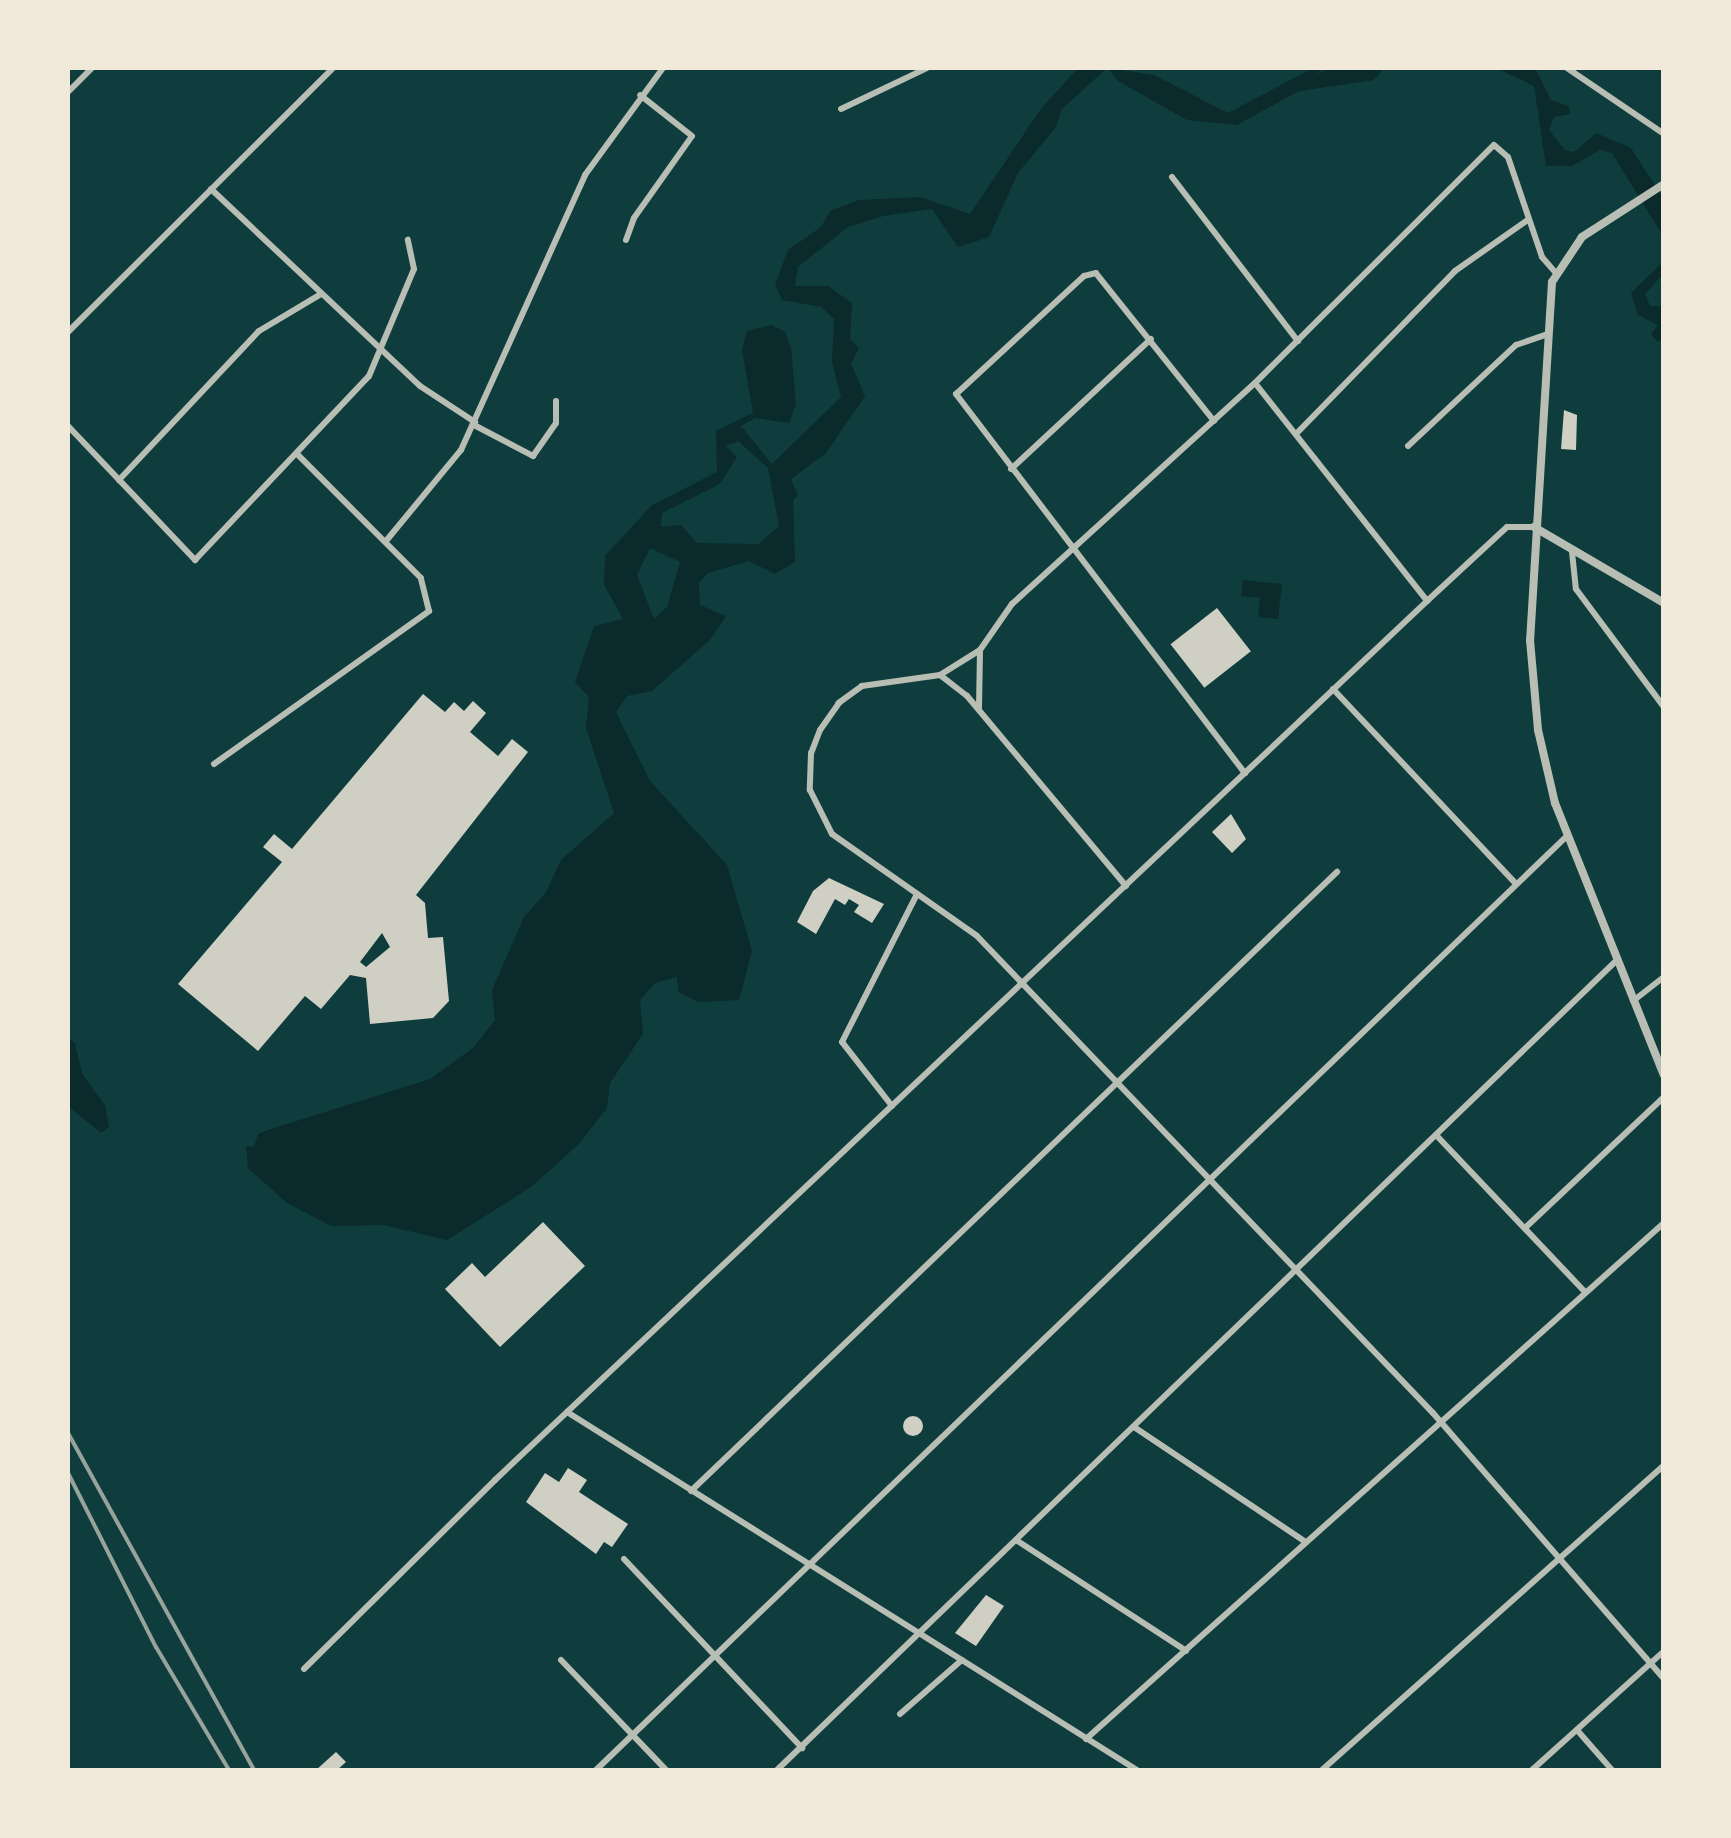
<!DOCTYPE html>
<html>
<head>
<meta charset="utf-8">
<style>
  body { margin:0 }
  #map { position:relative; width:1731px; height:1838px; overflow:hidden; background:#0f3d3e; font-family:Lato,sans-serif }
  div>[style] { position:absolute }
  .water>* { inset:0; background:#0a2a2b }
  .building>* { inset:0; background:#cfcfc3; transform-origin:0 0 }
  .round { border-radius:50% }
  .minor>* { height:6px; margin:-3px; padding:0 3px; transform-origin:3px; border-radius:3px; background:#b8beb3 }
  .tertiary>* { height:8px; margin:-4px; padding:0 4px; transform-origin:4px; border-radius:4px; background:#b8beb3 }
  .rail>* { height:4px; margin:-2px; padding:0 2px; transform-origin:2px; border-radius:2px; background:#97a49c }
  span { translate:-50% -50%; white-space:nowrap; text-align:center; line-height:1.15; -webkit-text-stroke:8px #f1e9da; paint-order:stroke }
  .frame { position:absolute; inset:0; border:70px solid #f1e9da; pointer-events:none }
</style>
</head>
<body>
<div id="map">
  <div class="water">
    <div style="clip-path:polygon(evenodd,1078px 68px,1107px 68px,1062px 109px,1056px 127px,1018px 173px,989px 237px,958px 247px,932px 209px,883px 216px,848px 227px,798px 267px,795px 286px,828px 286px,852px 303px,850px 339px,859px 348px,851px 364px,865px 396px,826px 453px,791px 479px,798px 495px,793px 500px,795px 562px,775px 574px,749px 561px,708px 573px,699px 583px,700px 605px,726px 616px,710px 640px,652px 691px,627px 696px,616px 712px,650px 781px,727px 865px,752px 951px,739px 1000px,699px 1002px,678px 992px,677px 977px,655px 983px,640px 1000px,643px 1034px,610px 1083px,607px 1108px,579px 1144px,531px 1187px,447px 1240px,383px 1225px,331px 1226px,287px 1203px,248px 1168px,246px 1146px,254px 1147px,258px 1134px,271px 1129px,430px 1079px,473px 1048px,495px 1020px,492px 990px,524px 917px,545px 894px,561px 860px,614px 813px,586px 728px,589px 697px,575px 682px,594px 626px,623px 619px,604px 585px,605px 556px,652px 505px,717px 472px,716px 431px,753px 413px,742px 350px,747px 331px,771px 325px,785px 332px,791px 347px,796px 404px,789px 423px,755px 418px,741px 426px,772px 464px,841px 397px,832px 362px,834px 319px,821px 307px,782px 300px,775px 285px,788px 250px,821px 227px,830px 211px,859px 200px,920px 197px,970px 214px,1040px 110px,1078px 68px,738px 441px,768px 468px,779px 526px,759px 544px,697px 543px,681px 525px,661px 527px,662px 513px,720px 484px,737px 457px,726px 446px,738px 441px,1078px 68px,650px 548px,680px 562px,667px 607px,654px 619px,637px 575px,650px 548px)"></div>
    <div style="clip-path:polygon(1108px 68px,1154px 75px,1228px 113px,1313px 68px,1323px 68px,1316px 74px,1332px 68px,1384px 68px,1374px 80px,1299px 91px,1237px 125px,1187px 120px,1118px 81px)"></div>
    <div style="clip-path:polygon(1496px 68px,1535px 68px,1551px 100px,1569px 106px,1570px 114px,1554px 117px,1549px 130px,1565px 150px,1574px 152px,1596px 133px,1631px 148px,1663px 198px,1663px 236px,1612px 153px,1600px 150px,1572px 166px,1546px 166px,1534px 86px)"></div>
    <div style="clip-path:polygon(1663px 262px,1663px 274px,1645px 294px,1650px 306px,1663px 306px,1663px 339px,1658px 342px,1651px 334px,1658px 325px,1638px 315px,1631px 293px)"></div>
    <div style="clip-path:polygon(1243px 580px,1282px 584px,1278px 619px,1258px 617px,1260px 598px,1241px 596px)"></div>
    <div style="clip-path:polygon(68px 1038px,75px 1043px,82px 1074px,105px 1105px,109px 1127px,101px 1133px,68px 1106px)"></div>
  </div>
  <div class="building">
    <div style="clip-path:polygon(1564px 410px,1577px 415px,1576px 450px,1561px 449px)"></div>
    <div style="left:1217px;top:608px;width:55px;height:59px;rotate:52deg"></div>
    <div style="clip-path:polygon(evenodd,423px 694px,445px 712px,454px 702px,464px 711px,473px 701px,486px 713px,470px 732px,498px 756px,512px 739px,528px 752px,416px 895px,425px 903px,428px 938px,443px 937px,449px 1001px,433px 1018px,370px 1024px,366px 978px,350px 975px,321px 1009px,305px 996px,258px 1051px,178px 984px,282px 862px,263px 847px,274px 834px,292px 849px,423px 694px,382px 933px,390px 947px,366px 967px,360px 962px,382px 933px)"></div>
    <div style="clip-path:polygon(1231px 814px,1246px 839px,1232px 853px,1212px 832px)"></div>
    <div style="clip-path:polygon(829px 878px,884px 904px,872px 923px,854px 912px,859px 905px,849px 899px,845px 905px,835px 899px,816px 934px,797px 922px,813px 891px)"></div>
    <div style="clip-path:polygon(543px 1222px,585px 1266px,500px 1347px,445px 1289px,472px 1263px,485px 1277px)"></div>
    <div class="round" style="left:903px;top:1416px;width:20px;height:20px"></div>
    <div style="clip-path:polygon(568px 1468px,587px 1480px,579px 1492px,628px 1524px,612px 1547px,604px 1542px,596px 1554px,526px 1502px,545px 1473px,559px 1482px)"></div>
    <div style="clip-path:polygon(986px 1595px,1004px 1606px,976px 1646px,955px 1633px)"></div>
    <div style="clip-path:polygon(336px 1752px,346px 1762px,337px 1770px,316px 1770px)"></div>
  </div>
  <div class="minor">
    <div style="left:1567px;top:68px;width:117px;rotate:34.2deg"></div>
    <div style="left:68px;top:92px;width:34px;rotate:-45deg"></div>
    <div style="left:841px;top:109px;width:95px;rotate:-25.5deg"></div>
    <div style="left:1172px;top:177px;width:207px;rotate:52.5deg"></div>
    <div style="left:211px;top:189px;width:287px;rotate:43.3deg"></div>
    <div style="left:420px;top:386px;width:66px;rotate:33.2deg"></div>
    <div style="left:626px;top:240px;width:23px;rotate:-70deg"></div>
    <div style="left:634px;top:218px;width:100px;rotate:-54.7deg"></div>
    <div style="left:692px;top:136px;width:66px;rotate:-141.7deg"></div>
    <div style="left:68px;top:332px;width:374px;rotate:-44.9deg"></div>
    <div style="left:1255px;top:383px;width:278px;rotate:51.7deg"></div>
    <div style="left:1214px;top:421px;width:189px;rotate:-128.6deg"></div>
    <div style="left:1096px;top:273px;width:12px;rotate:166deg"></div>
    <div style="left:1084px;top:276px;width:174px;rotate:137.3deg"></div>
    <div style="left:956px;top:394px;width:477px;rotate:52.7deg"></div>
    <div style="left:474px;top:425px;width:67px;rotate:27.7deg"></div>
    <div style="left:533px;top:456px;width:40px;rotate:-55.1deg"></div>
    <div style="left:556px;top:423px;width:22px;rotate:-90deg"></div>
    <div style="left:68px;top:426px;width:185px;rotate:46.5deg"></div>
    <div style="left:195px;top:560px;width:253px;rotate:-46.6deg"></div>
    <div style="left:369px;top:376px;width:116px;rotate:-67.2deg"></div>
    <div style="left:414px;top:269px;width:30px;rotate:-102deg"></div>
    <div style="left:1296px;top:434px;width:228px;rotate:-45.7deg"></div>
    <div style="left:1455px;top:271px;width:90px;rotate:-35.1deg"></div>
    <div style="left:1408px;top:446px;width:148px;rotate:-43.1deg"></div>
    <div style="left:1516px;top:345px;width:31px;rotate:-19deg"></div>
    <div style="left:1011px;top:469px;width:191px;rotate:-42.9deg"></div>
    <div style="left:119px;top:480px;width:204px;rotate:-46.8deg"></div>
    <div style="left:259px;top:331px;width:72px;rotate:-30.8deg"></div>
    <div style="left:386px;top:541px;width:118px;rotate:-50.5deg"></div>
    <div style="left:461px;top:450px;width:302px;rotate:-65.7deg"></div>
    <div style="left:585px;top:175px;width:132px;rotate:-53.9deg"></div>
    <div style="left:1572px;top:552px;width:37px;rotate:84deg"></div>
    <div style="left:1576px;top:589px;width:147px;rotate:53.3deg"></div>
    <div style="left:980px;top:650px;width:56px;rotate:-55.2deg"></div>
    <div style="left:1012px;top:604px;width:328px;rotate:-42.3deg"></div>
    <div style="left:1255px;top:383px;width:337px;rotate:-44.9deg"></div>
    <div style="left:1494px;top:145px;width:18px;rotate:41deg"></div>
    <div style="left:1508px;top:157px;width:106px;rotate:71.2deg"></div>
    <div style="left:1542px;top:257px;width:20px;rotate:49deg"></div>
    <div style="left:940px;top:675px;width:47px;rotate:-32deg"></div>
    <div style="left:980px;top:650px;width:59px;rotate:91deg"></div>
    <div style="left:1333px;top:689px;width:266px;rotate:46.8deg"></div>
    <div style="left:214px;top:764px;width:264px;rotate:-35.4deg"></div>
    <div style="left:429px;top:611px;width:34px;rotate:-104deg"></div>
    <div style="left:421px;top:578px;width:174px;rotate:-135deg"></div>
    <div style="left:1126px;top:886px;width:248px;rotate:-129.9deg"></div>
    <div style="left:967px;top:696px;width:34px;rotate:-142deg"></div>
    <div style="left:940px;top:675px;width:79px;rotate:172deg"></div>
    <div style="left:862px;top:686px;width:29px;rotate:144deg"></div>
    <div style="left:839px;top:703px;width:33px;rotate:125deg"></div>
    <div style="left:820px;top:730px;width:25px;rotate:111deg"></div>
    <div style="left:811px;top:753px;width:37px;rotate:92deg"></div>
    <div style="left:810px;top:790px;width:49px;rotate:63.4deg"></div>
    <div style="left:832px;top:834px;width:177px;rotate:35.1deg"></div>
    <div style="left:977px;top:936px;width:660px;rotate:46.29deg"></div>
    <div style="left:1433px;top:1413px;width:352px;rotate:49deg"></div>
    <div style="left:1633px;top:1001px;width:39px;rotate:-38deg"></div>
    <div style="left:892px;top:1106px;width:81px;rotate:-128deg"></div>
    <div style="left:842px;top:1042px;width:166px;rotate:-63.1deg"></div>
    <div style="left:1437px;top:1136px;width:214px;rotate:46.5deg"></div>
    <div style="left:1525px;top:1228px;width:191px;rotate:-43.3deg"></div>
    <div style="left:567px;top:1412px;width:673px;rotate:32.13deg"></div>
    <div style="left:1134px;top:1427px;width:207px;rotate:33.8deg"></div>
    <div style="left:691px;top:1491px;width:895px;rotate:-43.78deg"></div>
    <div style="left:1016px;top:1540px;width:203px;rotate:33.1deg"></div>
    <div style="left:624px;top:1559px;width:260px;rotate:46.7deg"></div>
    <div style="left:561px;top:1660px;width:152px;rotate:46.3deg"></div>
    <div style="left:304px;top:1669px;width:269px;rotate:-44.7deg"></div>
    <div style="left:495px;top:1480px;width:1281px;rotate:-43.32deg"></div>
    <div style="left:1427px;top:601px;width:109px;rotate:-42.8deg"></div>
    <div style="left:1507px;top:527px;width:27px"></div>
    <div style="left:900px;top:1714px;width:82px;rotate:-41.1deg"></div>
    <div style="left:1577px;top:1730px;width:53px;rotate:48.8deg"></div>
    <div style="left:1086px;top:1739px;width:775px;rotate:-41.76deg"></div>
    <div style="left:596px;top:1770px;width:1346px;rotate:-43.89deg"></div>
    <div style="left:777px;top:1770px;width:1164px;rotate:-43.96deg"></div>
    <div style="left:1322px;top:1770px;width:458px;rotate:-41.7deg"></div>
    <div style="left:1532px;top:1770px;width:178px;rotate:-42deg"></div>
  </div>
  <div class="tertiary">
    <div style="left:1664px;top:184px;width:98px;rotate:147.1deg"></div>
    <div style="left:1582px;top:237px;width:54px;rotate:123.7deg"></div>
    <div style="left:1552px;top:282px;width:359px;rotate:93.5deg"></div>
    <div style="left:1530px;top:640px;width:90px;rotate:84.9deg"></div>
    <div style="left:1538px;top:730px;width:75px;rotate:76.9deg"></div>
    <div style="left:1555px;top:803px;width:293px;rotate:68.2deg"></div>
    <div style="left:1534px;top:527px;width:151px;rotate:30.3deg"></div>
  </div>
  <div class="rail">
    <div style="left:68px;top:1433px;width:385px;rotate:61.1deg"></div>
    <div style="left:68px;top:1473px;width:195px;rotate:63.2deg"></div>
    <div style="left:156px;top:1647px;width:143px;rotate:59.3deg"></div>
  </div>
  <div class="frame"></div>
</div>
</body>
</html>
